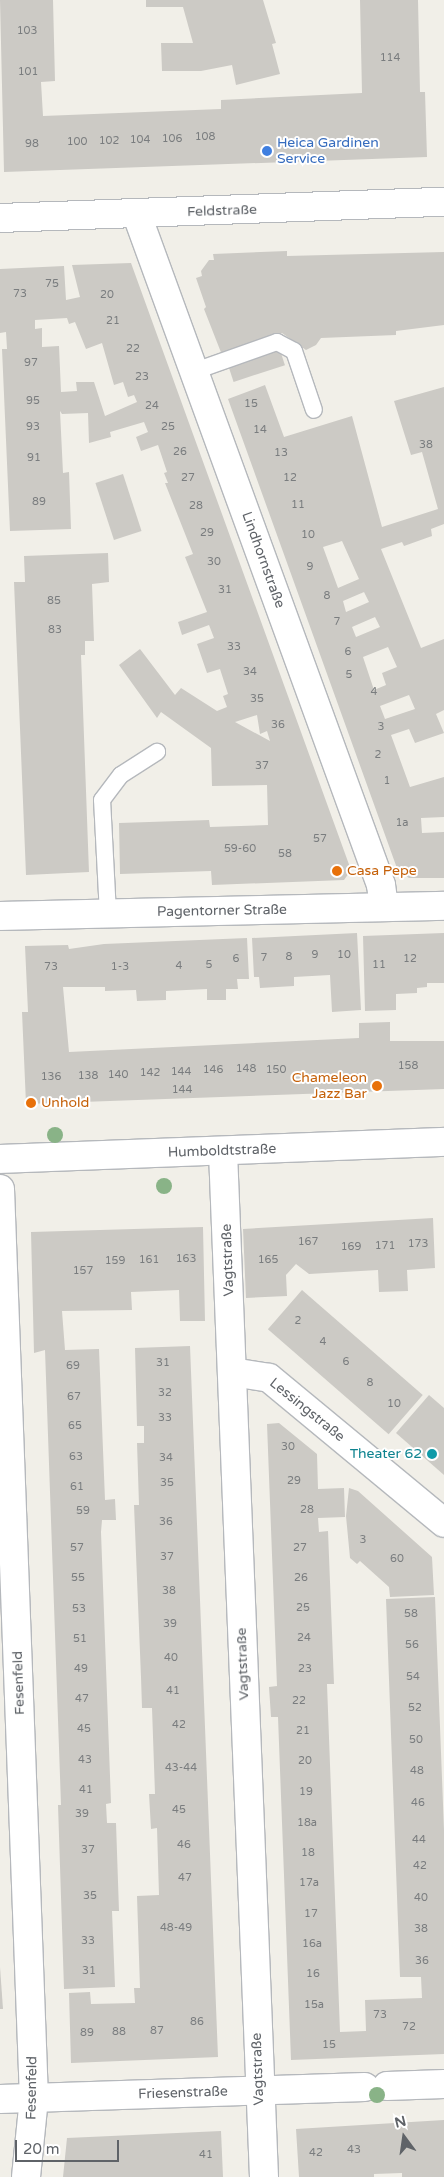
<!DOCTYPE html>
<html>
<head>
<meta charset="utf-8">
<style>
  body { margin:0 }
  #map { position:relative; width:444px; height:2177px; overflow:hidden; background:#f1efe8; font-family:"Varela Round",sans-serif }
  div>[style] { position:absolute }
  .building>* { inset:0; background:#cccac5; transform-origin:0 0 }
  .roads { filter:drop-shadow(1px 0 #b5b8bc) drop-shadow(-1px 0 #b5b8bc) drop-shadow(0 1px #b5b8bc) drop-shadow(0 -1px #b5b8bc) }
  .lane>* { height:16px; margin:-8px; padding:0 8px; transform-origin:8px; border-radius:8px; background:#fff }
  .street>* { height:28px; margin:-14px; padding:0 14px; transform-origin:14px; border-radius:14px; background:#fff }
  .trees>* { width:16px; height:16px; margin:-8px; border-radius:50%; background:#89b387 }
  .dots>* { width:14px; height:14px; translate:-50% -50%; box-sizing:border-box; border:2px solid #fff; border-radius:50% }
  span { translate:-50% -50%; white-space:nowrap; text-align:center; line-height:1.15; -webkit-text-stroke:4px #fff; paint-order:stroke }
  .number-label { font-size:11px; color:#7a7d7f }
  .number-label span { -webkit-text-stroke-width:0 }
  .shop-label { font-size:14px; color:#366cbe }
  .left { translate:0 -50%; text-align:left }
  .street-label { font-size:14px; color:#5f6368 }
  .food-label { font-size:14px; color:#c56008 }
  .right { translate:-100% -50%; text-align:right }
  .culture-label { font-size:14px; color:#0d838f }
  .north { position:absolute; left:379px; top:2112px; width:50px; height:50px; -webkit-text-stroke:4px #fff; paint-order:stroke; rotate:346deg; font-size:14px; font-weight:700; line-height:20px; text-align:center; color:#5f6368 }
  .north::after { content:''; display:block; margin:auto; width:18px; height:22px; background:#5f6368; clip-path:polygon(50% 0,100% 100%,50% 72%,0 100%) }
  .scale { position:absolute; left:15px; top:2140px; width:104px; height:22px; box-sizing:border-box; border:2px solid #5f6368; border-top:0; padding-left:6px; font-size:15px; line-height:18px; white-space:nowrap; color:#5f6368; -webkit-text-stroke:4px #fff; paint-order:stroke }
</style>
</head>
<body>
<div id="map">
  <div class="building">
    <div style="clip-path:polygon(0 0,53px 0,55px 81px,41px 82px,43px 116px,221px 109px,221px 100px,362px 93px,360px 0,418px 0,420px 92px,425px 92px,427px 157px,4px 172px)"></div>
    <div style="clip-path:polygon(146px 0,263px 0,276px 43px,272px 44px,280px 74px,236px 85px,232px 65px,201px 71px,162px 71px,161px 43px,193px 43px,183px 7px,146px 7px)"></div>
    <div style="clip-path:polygon(287px 251px,287px 256px,444px 252px,444px 325px,396px 331px,396px 335px,321px 338px,316px 345px,306px 350px,282px 333px,222px 355px,204px 309px,206px 307px,196px 278px,202px 276px,201px 271px,209px 260px,214px 260px,213px 254px)"></div>
    <div style="clip-path:polygon(evenodd,131px 263px,351px 870px,344px 880px,212px 885px,211px 871px,120px 874px,119px 823px,209px 820px,210px 827px,268px 825px,267px 785px,212px 786px,211px 748px,161px 712px,157px 718px,119px 665px,140px 649px,175px 695px,181px 688px,217px 711px,227px 707px,223px 696px,228px 694px,220px 669px,207px 673px,197px 644px,214px 638px,209px 625px,182px 635px,178px 622px,207px 612px,185px 557px,193px 554px,165px 483px,168px 483px,164px 473px,167px 472px,158px 445px,141px 451px,136px 437px,148px 432px,144px 422px,110px 432px,111px 437px,89px 443px,88px 413px,62px 414px,60px 411px,63px 473px,69px 472px,71px 529px,10px 531px,2px 349px,7px 349px,6px 332px,0 333px,0 269px,64px 266px,66px 300px,80px 297px,72px 265px,131px 263px,67px 318px,69px 324px,75px 322px,86px 349px,102px 343px,114px 385px,123px 382px,128px 397px,134px 395px,137px 402px,105px 416px,94px 382px,76px 382px,77px 391px,61px 392px,59px 346px,42px 347px,42px 328px,35px 329px,35px 320px,67px 318px,131px 263px,257px 715px,260px 734px,267px 731px,270px 741px,235px 722px,257px 715px)"></div>
    <div style="left:280px;top:350px;width:16px;height:54px;rotate:72deg"></div>
    <div style="clip-path:polygon(evenodd,265px 385px,284px 437px,352px 416px,382px 527px,438px 509px,422px 452px,411px 455px,394px 401px,444px 387px,444px 524px,431px 529px,432px 536px,404px 546px,402px 542px,381px 549px,421px 648px,444px 639px,444px 710px,436px 714px,444px 733px,415px 743px,409px 729px,391px 735px,410px 787px,444px 777px,444px 817px,421px 818px,422px 833px,444px 832px,444px 878px,409px 878px,398px 871px,228px 399px,265px 385px,342px 541px,359px 579px,338px 588px,323px 547px,342px 541px,265px 385px,364px 592px,369px 602px,346px 612px,343px 601px,364px 592px,265px 385px,375px 617px,380px 627px,356px 637px,352px 627px,375px 617px,265px 385px,388px 647px,397px 667px,382px 673px,386px 685px,374px 690px,363px 657px,388px 647px,265px 385px,409px 695px,415px 709px,385px 719px,380px 706px,409px 695px)"></div>
    <div style="left:123px;top:474px;width:60px;height:29px;rotate:72deg"></div>
    <div style="clip-path:polygon(108px 553px,109px 582px,92px 584px,94px 641px,85px 641px,85px 655px,81px 655px,89px 872px,26px 875px,14px 582px,25px 582px,24px 556px)"></div>
    <div style="clip-path:polygon(357px 933px,361px 1010px,332px 1012px,330px 975px,294px 977px,294px 986px,260px 988px,259px 977px,254px 977px,252px 938px)"></div>
    <div style="clip-path:polygon(444px 933px,444px 983px,427px 983px,427px 987px,417px 988px,417px 993px,396px 994px,396px 1010px,365px 1011px,363px 936px)"></div>
    <div style="clip-path:polygon(247px 938px,249px 979px,237px 979px,238px 989px,226px 989px,226px 1000px,207px 1000px,207px 989px,166px 991px,166px 1000px,137px 1001px,136px 990px,105px 991px,105px 987px,63px 987px,69px 1052px,359px 1038px,359px 1023px,390px 1022px,390px 1041px,444px 1041px,444px 1089px,26px 1104px,22px 1012px,28px 1012px,25px 946px,68px 945px,69px 949px,104px 944px)"></div>
    <div style="clip-path:polygon(433px 1218px,435px 1268px,407px 1270px,408px 1291px,379px 1292px,378px 1270px,309px 1274px,296px 1264px,286px 1275px,287px 1296px,246px 1298px,243px 1229px)"></div>
    <div style="clip-path:polygon(203px 1227px,205px 1321px,180px 1321px,179px 1290px,131px 1292px,132px 1310px,62px 1311px,65px 1350px,99px 1349px,105px 1500px,115px 1499px,116px 1520px,102px 1520px,101px 1532px,111px 1803px,106px 1804px,107px 1823px,116px 1823px,119px 1911px,112px 1911px,115px 1987px,64px 1989px,58px 1805px,61px 1805px,45px 1350px,34px 1353px,31px 1232px)"></div>
    <div style="left:302px;top:1290px;width:160px;height:52px;rotate:41deg"></div>
    <div style="clip-path:polygon(190px 1346px,218px 2057px,71px 2063px,69px 1993px,90px 1992px,91px 2004px,135px 2003px,134px 1988px,140px 1988px,137px 1896px,159px 1895px,157px 1828px,151px 1829px,149px 1794px,155px 1794px,152px 1708px,142px 1708px,141px 1677px,134px 1505px,139px 1505px,137px 1443px,144px 1443px,144px 1426px,137px 1426px,135px 1348px)"></div>
    <div style="clip-path:polygon(429px 1395px,444px 1408px,444px 1475px,396px 1433px)"></div>
    <div style="clip-path:polygon(279px 1423px,317px 1454px,318px 1489px,344px 1488px,345px 1517px,318px 1518px,319px 1532px,328px 1531px,334px 1684px,327px 1684px,340px 2032px,366px 2031px,365px 2000px,422px 1998px,421px 1977px,400px 1977px,386px 1599px,435px 1597px,444px 1830px,444px 2054px,291px 2060px,278px 1717px,271px 1717px,269px 1687px,277px 1686px,267px 1424px)"></div>
    <div style="clip-path:polygon(349px 1488px,358px 1491px,432px 1557px,434px 1595px,390px 1597px,389px 1587px,360px 1561px,357px 1564px,350px 1558px,346px 1516px)"></div>
    <div style="clip-path:polygon(0 1967px,3px 2009px,0 2009px)"></div>
    <div style="clip-path:polygon(444px 2120px,444px 2177px,402px 2177px,402px 2173px,374px 2174px,374px 2177px,299px 2177px,296px 2129px)"></div>
    <div style="clip-path:polygon(221px 2131px,223px 2177px,63px 2177px,67px 2138px)"></div>
  </div>
  <div class="roads">
    <div class="lane">
      <div style="left:195px;top:371px;width:87px;rotate:-19.5deg"></div>
      <div style="left:277px;top:342px;width:19px;rotate:28deg"></div>
      <div style="left:294px;top:351px;width:62px;rotate:71.3deg"></div>
      <div style="left:108px;top:914px;width:114px;rotate:-93deg"></div>
      <div style="left:102px;top:800px;width:31px;rotate:-53deg"></div>
      <div style="left:121px;top:775px;width:43px;rotate:-32.6deg"></div>
    </div>
    <div class="street">
      <div style="left:137px;top:215px;width:713px;rotate:69.99deg"></div>
      <div style="left:381px;top:885px;width:22px;rotate:82deg"></div>
      <div style="left:0;top:218px;width:444px;rotate:-2.1deg"></div>
      <div style="left:0;top:916px;width:444px;rotate:-1.3deg"></div>
      <div style="left:223px;top:1152px;width:1026px;rotate:87.71deg"></div>
      <div style="left:0;top:1159px;width:444px;rotate:-2.2deg"></div>
      <div style="left:0;top:1189px;width:910px;rotate:87.86deg"></div>
      <div style="left:34px;top:2098px;width:79px;rotate:95.8deg"></div>
      <div style="left:232px;top:1372px;width:37px;rotate:9deg"></div>
      <div style="left:269px;top:1378px;width:227px;rotate:39.6deg"></div>
      <div style="left:387px;top:2086px;width:57px;rotate:-2deg"></div>
      <div style="left:0;top:2099px;width:365px;rotate:-1.9deg"></div>
    </div>
  </div>
  <div class="trees">
    <div style="left:55px;top:1135px"></div>
    <div style="left:164px;top:1186px"></div>
    <div style="left:377px;top:2095px"></div>
  </div>
  <div class="dots">
    <div style="left:267px;top:151px;background:#3f7fe0"></div>
    <div style="left:337px;top:871px;background:#e8710a"></div>
    <div style="left:377px;top:1086px;background:#e8710a"></div>
    <div style="left:31px;top:1103px;background:#e8710a"></div>
    <div style="left:432px;top:1454px;background:#0f9aa8"></div>
  </div>
  <div class="number-label">
    <span style="left:27px;top:31px">103</span>
    <span style="left:390px;top:58px">114</span>
    <span style="left:28px;top:72px">101</span>
    <span style="left:205px;top:137px">108</span>
    <span style="left:172px;top:139px">106</span>
    <span style="left:140px;top:140px">104</span>
    <span style="left:109px;top:141px">102</span>
    <span style="left:77px;top:142px">100</span>
    <span style="left:32px;top:144px">98</span>
    <span style="left:52px;top:284px">75</span>
    <span style="left:20px;top:294px">73</span>
    <span style="left:107px;top:295px">20</span>
    <span style="left:113px;top:321px">21</span>
    <span style="left:133px;top:349px">22</span>
    <span style="left:31px;top:363px">97</span>
    <span style="left:142px;top:377px">23</span>
    <span style="left:33px;top:401px">95</span>
    <span style="left:251px;top:404px">15</span>
    <span style="left:152px;top:406px">24</span>
    <span style="left:33px;top:427px">93</span>
    <span style="left:168px;top:427px">25</span>
    <span style="left:260px;top:430px">14</span>
    <span style="left:426px;top:445px">38</span>
    <span style="left:180px;top:452px">26</span>
    <span style="left:281px;top:453px">13</span>
    <span style="left:34px;top:458px">91</span>
    <span style="left:188px;top:478px">27</span>
    <span style="left:290px;top:478px">12</span>
    <span style="left:39px;top:502px">89</span>
    <span style="left:298px;top:505px">11</span>
    <span style="left:196px;top:506px">28</span>
    <span style="left:207px;top:533px">29</span>
    <span style="left:308px;top:535px">10</span>
    <span style="left:214px;top:562px">30</span>
    <span style="left:310px;top:567px">9</span>
    <span style="left:225px;top:590px">31</span>
    <span style="left:327px;top:596px">8</span>
    <span style="left:54px;top:601px">85</span>
    <span style="left:337px;top:622px">7</span>
    <span style="left:55px;top:630px">83</span>
    <span style="left:234px;top:647px">33</span>
    <span style="left:348px;top:652px">6</span>
    <span style="left:250px;top:672px">34</span>
    <span style="left:349px;top:675px">5</span>
    <span style="left:374px;top:692px">4</span>
    <span style="left:257px;top:699px">35</span>
    <span style="left:278px;top:725px">36</span>
    <span style="left:381px;top:727px">3</span>
    <span style="left:378px;top:755px">2</span>
    <span style="left:262px;top:766px">37</span>
    <span style="left:387px;top:781px">1</span>
    <span style="left:402px;top:823px">1a</span>
    <span style="left:320px;top:839px">57</span>
    <span style="left:240px;top:849px">59-60</span>
    <span style="left:285px;top:854px">58</span>
    <span style="left:315px;top:955px">9</span>
    <span style="left:344px;top:955px">10</span>
    <span style="left:289px;top:957px">8</span>
    <span style="left:264px;top:958px">7</span>
    <span style="left:236px;top:959px">6</span>
    <span style="left:410px;top:959px">12</span>
    <span style="left:209px;top:965px">5</span>
    <span style="left:379px;top:965px">11</span>
    <span style="left:179px;top:966px">4</span>
    <span style="left:51px;top:967px">73</span>
    <span style="left:120px;top:967px">1-3</span>
    <span style="left:408px;top:1066px">158</span>
    <span style="left:246px;top:1069px">148</span>
    <span style="left:213px;top:1070px">146</span>
    <span style="left:276px;top:1070px">150</span>
    <span style="left:181px;top:1072px">144</span>
    <span style="left:150px;top:1073px">142</span>
    <span style="left:118px;top:1075px">140</span>
    <span style="left:88px;top:1076px">138</span>
    <span style="left:51px;top:1077px">136</span>
    <span style="left:182px;top:1090px">144</span>
    <span style="left:308px;top:1242px">167</span>
    <span style="left:418px;top:1244px">173</span>
    <span style="left:385px;top:1246px">171</span>
    <span style="left:351px;top:1247px">169</span>
    <span style="left:186px;top:1259px">163</span>
    <span style="left:149px;top:1260px">161</span>
    <span style="left:268px;top:1260px">165</span>
    <span style="left:115px;top:1261px">159</span>
    <span style="left:83px;top:1271px">157</span>
    <span style="left:298px;top:1321px">2</span>
    <span style="left:323px;top:1342px">4</span>
    <span style="left:346px;top:1362px">6</span>
    <span style="left:163px;top:1363px">31</span>
    <span style="left:73px;top:1366px">69</span>
    <span style="left:370px;top:1383px">8</span>
    <span style="left:165px;top:1393px">32</span>
    <span style="left:74px;top:1397px">67</span>
    <span style="left:394px;top:1404px">10</span>
    <span style="left:165px;top:1418px">33</span>
    <span style="left:75px;top:1426px">65</span>
    <span style="left:288px;top:1447px">30</span>
    <span style="left:76px;top:1457px">63</span>
    <span style="left:166px;top:1458px">34</span>
    <span style="left:294px;top:1481px">29</span>
    <span style="left:167px;top:1483px">35</span>
    <span style="left:77px;top:1487px">61</span>
    <span style="left:307px;top:1510px">28</span>
    <span style="left:83px;top:1511px">59</span>
    <span style="left:166px;top:1522px">36</span>
    <span style="left:363px;top:1540px">3</span>
    <span style="left:77px;top:1548px">57</span>
    <span style="left:300px;top:1548px">27</span>
    <span style="left:167px;top:1557px">37</span>
    <span style="left:397px;top:1559px">60</span>
    <span style="left:78px;top:1578px">55</span>
    <span style="left:301px;top:1578px">26</span>
    <span style="left:169px;top:1591px">38</span>
    <span style="left:303px;top:1608px">25</span>
    <span style="left:79px;top:1609px">53</span>
    <span style="left:411px;top:1614px">58</span>
    <span style="left:170px;top:1624px">39</span>
    <span style="left:304px;top:1638px">24</span>
    <span style="left:80px;top:1639px">51</span>
    <span style="left:412px;top:1645px">56</span>
    <span style="left:171px;top:1658px">40</span>
    <span style="left:81px;top:1669px">49</span>
    <span style="left:305px;top:1669px">23</span>
    <span style="left:413px;top:1677px">54</span>
    <span style="left:173px;top:1691px">41</span>
    <span style="left:82px;top:1699px">47</span>
    <span style="left:299px;top:1701px">22</span>
    <span style="left:415px;top:1708px">52</span>
    <span style="left:179px;top:1725px">42</span>
    <span style="left:84px;top:1729px">45</span>
    <span style="left:303px;top:1731px">21</span>
    <span style="left:416px;top:1740px">50</span>
    <span style="left:85px;top:1760px">43</span>
    <span style="left:305px;top:1761px">20</span>
    <span style="left:181px;top:1768px">43-44</span>
    <span style="left:417px;top:1771px">48</span>
    <span style="left:86px;top:1790px">41</span>
    <span style="left:306px;top:1792px">19</span>
    <span style="left:418px;top:1803px">46</span>
    <span style="left:179px;top:1810px">45</span>
    <span style="left:82px;top:1814px">39</span>
    <span style="left:307px;top:1823px">18a</span>
    <span style="left:419px;top:1840px">44</span>
    <span style="left:184px;top:1845px">46</span>
    <span style="left:88px;top:1850px">37</span>
    <span style="left:308px;top:1853px">18</span>
    <span style="left:420px;top:1866px">42</span>
    <span style="left:185px;top:1878px">47</span>
    <span style="left:309px;top:1883px">17a</span>
    <span style="left:90px;top:1896px">35</span>
    <span style="left:421px;top:1898px">40</span>
    <span style="left:311px;top:1914px">17</span>
    <span style="left:176px;top:1928px">48-49</span>
    <span style="left:421px;top:1929px">38</span>
    <span style="left:88px;top:1941px">33</span>
    <span style="left:312px;top:1944px">16a</span>
    <span style="left:422px;top:1961px">36</span>
    <span style="left:89px;top:1971px">31</span>
    <span style="left:313px;top:1974px">16</span>
    <span style="left:314px;top:2005px">15a</span>
    <span style="left:380px;top:2015px">73</span>
    <span style="left:197px;top:2022px">86</span>
    <span style="left:409px;top:2027px">72</span>
    <span style="left:157px;top:2031px">87</span>
    <span style="left:119px;top:2032px">88</span>
    <span style="left:87px;top:2033px">89</span>
    <span style="left:329px;top:2045px">15</span>
    <span style="left:354px;top:2150px">43</span>
    <span style="left:316px;top:2153px">42</span>
    <span style="left:206px;top:2155px">41</span>
  </div>
  <div class="shop-label">
    <span class="left" style="left:277px;top:151px">Heica Gardinen<br>Service</span>
  </div>
  <div class="street-label">
    <span style="left:222px;top:211px;rotate:-2deg">Feldstraße</span>
    <span style="left:263px;top:560px;rotate:70deg">Lindhornstraße</span>
    <span style="left:222px;top:911px;rotate:-1deg">Pagentorner Straße</span>
    <span style="left:222px;top:1151px;rotate:-2deg">Humboldtstraße</span>
    <span style="left:228px;top:1260px;rotate:-92deg">Vagtstraße</span>
    <span style="left:307px;top:1410px;rotate:39deg">Lessingstraße</span>
    <span style="left:243px;top:1664px;rotate:-92deg">Vagtstraße</span>
    <span style="left:19px;top:1683px;rotate:-92deg">Fesenfeld</span>
    <span style="left:258px;top:2069px;rotate:-92deg">Vagtstraße</span>
    <span style="left:32px;top:2088px;rotate:-89deg">Fesenfeld</span>
    <span style="left:183px;top:2093px;rotate:-2deg">Friesenstraße</span>
  </div>
  <div class="food-label">
    <span class="left" style="left:347px;top:871px">Casa Pepe</span>
    <span class="right" style="left:367px;top:1086px">Chameleon<br>Jazz Bar</span>
    <span class="left" style="left:41px;top:1103px">Unhold</span>
  </div>
  <div class="culture-label">
    <span class="right" style="left:422px;top:1454px">Theater 62</span>
  </div>
  <div class="north">N</div>
  <div class="scale">20 m</div>
</div>
</body>
</html>
